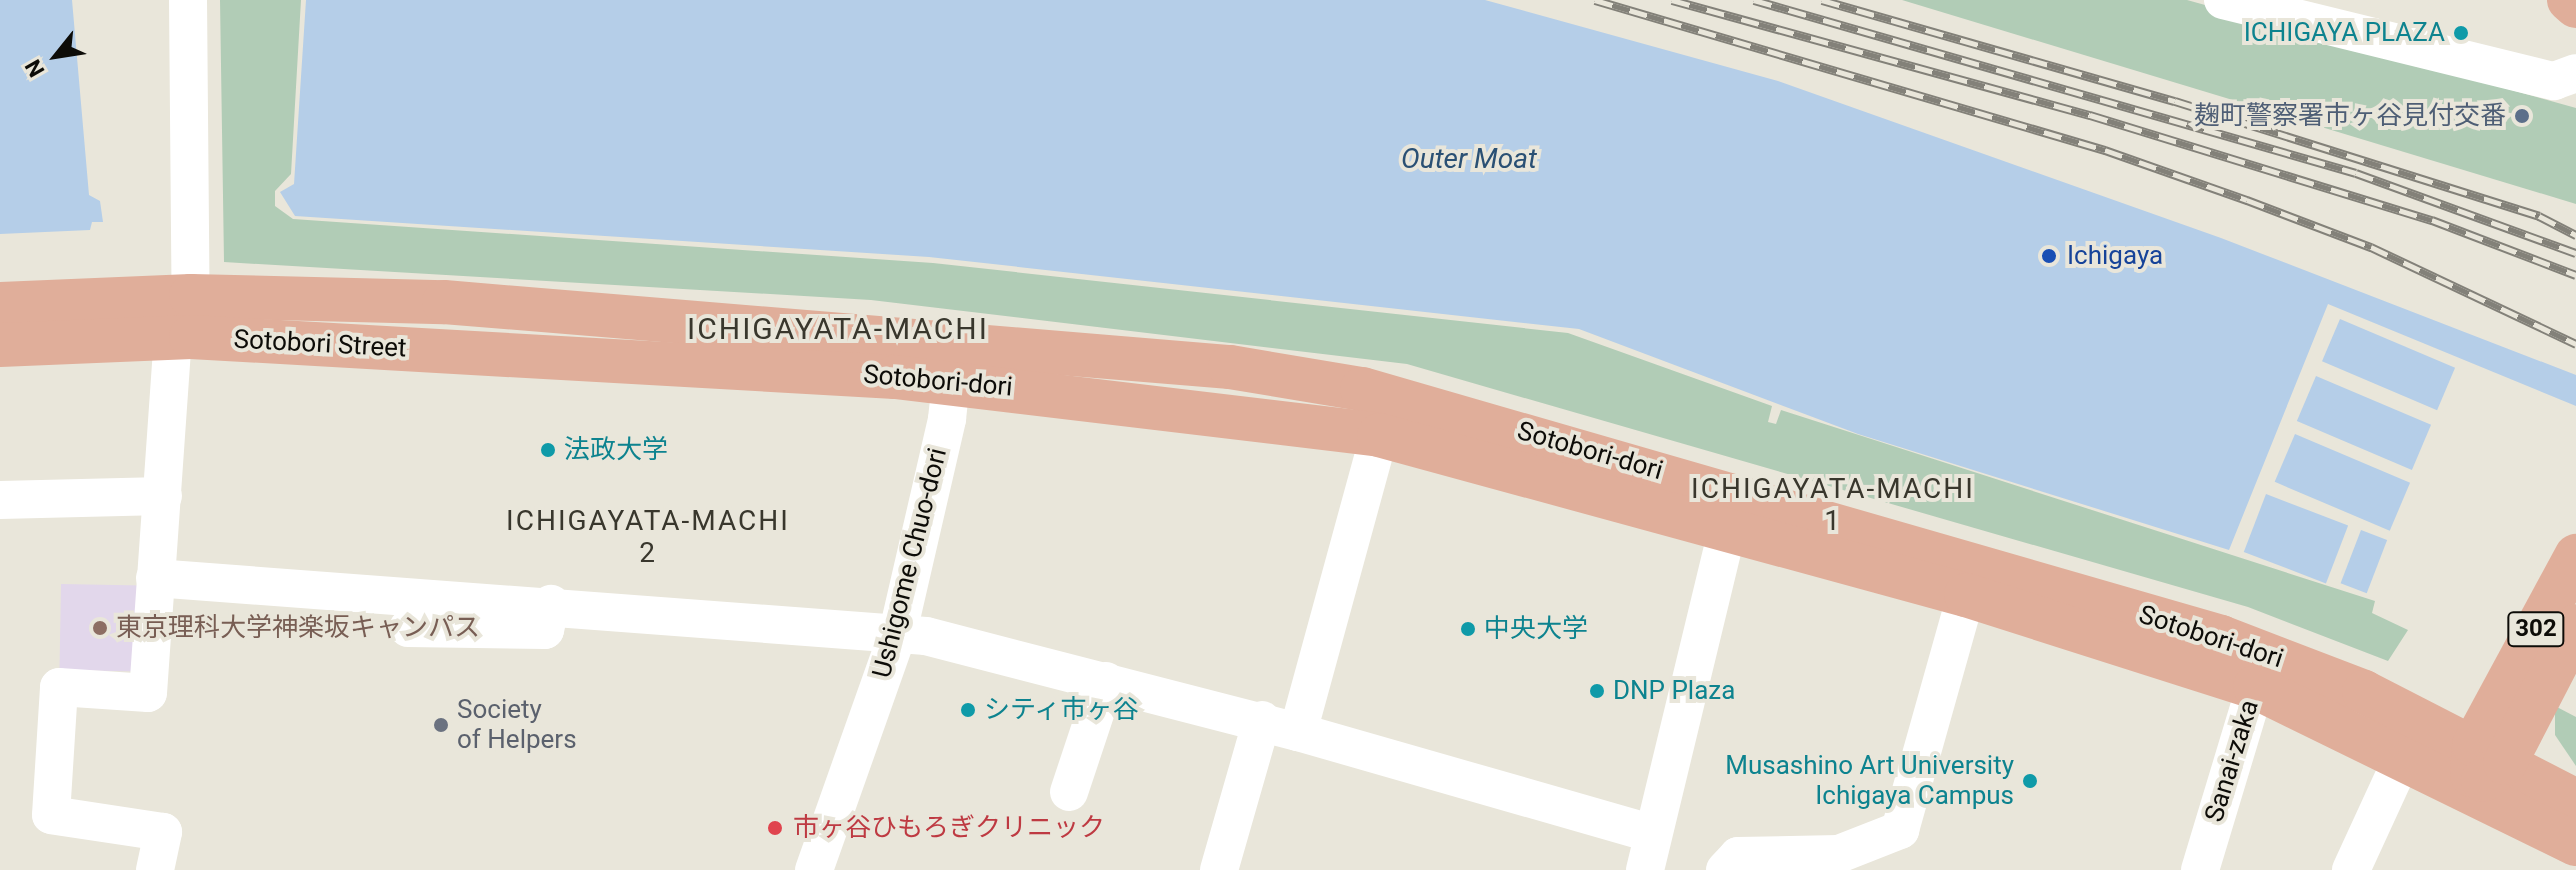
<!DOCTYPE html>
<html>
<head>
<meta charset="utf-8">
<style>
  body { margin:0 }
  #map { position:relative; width:2576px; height:870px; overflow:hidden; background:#e9e6da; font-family:Roboto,"Noto Sans JP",sans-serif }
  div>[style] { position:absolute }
  .education>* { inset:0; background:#e2d7eb; transform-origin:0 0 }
  .green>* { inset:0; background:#b1ccb6 }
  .water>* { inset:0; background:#b5cee8; transform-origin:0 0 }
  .minor>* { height:38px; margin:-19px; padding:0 19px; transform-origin:19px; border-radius:19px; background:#fff }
  .major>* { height:44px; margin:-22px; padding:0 22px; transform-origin:22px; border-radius:22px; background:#e0ae9a }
  .rail>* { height:9px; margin-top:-4.5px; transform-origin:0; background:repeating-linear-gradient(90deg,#e9e6da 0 18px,#838179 0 36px); box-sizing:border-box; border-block:2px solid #838179 }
  .dots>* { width:22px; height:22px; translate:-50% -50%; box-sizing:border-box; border:4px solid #e9e6da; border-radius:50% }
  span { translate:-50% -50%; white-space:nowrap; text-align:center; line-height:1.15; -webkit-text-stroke:8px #e9e6da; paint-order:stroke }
  .shield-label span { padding:2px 6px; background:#e9e6da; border:2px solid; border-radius:6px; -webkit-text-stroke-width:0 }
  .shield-label { font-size:24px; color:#0d0c08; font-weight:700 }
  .culture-label { font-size:26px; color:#0d838f }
  .right { translate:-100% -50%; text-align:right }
  .left { translate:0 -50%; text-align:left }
  .service-label { font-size:26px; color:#4e5e75 }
  .transit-label { font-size:26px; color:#164399 }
  .street-label { font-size:26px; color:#0d0c08 }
  .education-label { font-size:26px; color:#785e54 }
  .worship-label { font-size:26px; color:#5b616d }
  .health-label { font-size:26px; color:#be3a42 }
  .water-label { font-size:28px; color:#2a5074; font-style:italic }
  .neighbourhood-label { font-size:28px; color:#39372d; letter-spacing:2px }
  .quarter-label { font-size:30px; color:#39372d; letter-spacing:2px }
  .north { position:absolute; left:16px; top:16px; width:80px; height:80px; -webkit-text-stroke:6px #e9e6da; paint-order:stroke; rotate:240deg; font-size:22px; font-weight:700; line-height:32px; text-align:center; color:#0d0c08 }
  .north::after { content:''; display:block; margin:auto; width:28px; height:36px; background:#0d0c08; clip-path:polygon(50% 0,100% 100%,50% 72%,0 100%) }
</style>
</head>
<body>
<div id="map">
  <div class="education">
    <div style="left:61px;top:584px;width:81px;height:86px;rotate:1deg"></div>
  </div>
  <div class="green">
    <div style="clip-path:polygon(220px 0,301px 0,291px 174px,275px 191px,275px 206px,293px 219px,933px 263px,1568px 333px,1772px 406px,1768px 422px,1776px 424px,1781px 410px,2375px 601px,2372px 613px,2408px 630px,2388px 661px,2248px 607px,1407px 364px,871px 300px,224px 262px)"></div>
    <div style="clip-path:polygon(1902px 0,2187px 0,2576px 108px,2576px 204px)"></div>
    <div style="clip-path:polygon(2555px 706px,2576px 717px,2576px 766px,2555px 735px)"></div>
  </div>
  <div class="water">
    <div style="clip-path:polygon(0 0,72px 0,89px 195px,100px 201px,103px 222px,92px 222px,90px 230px,0 234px)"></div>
    <div style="clip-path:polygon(306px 0,1485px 0,1778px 81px,2221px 238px,2576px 375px,2576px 406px,2328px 304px,2229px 550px,1858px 434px,1579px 329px,929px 257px,295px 216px,280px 192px,294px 184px)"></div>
    <div style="left:2340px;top:319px;width:125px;height:46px;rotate:23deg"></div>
    <div style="left:2316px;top:376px;width:125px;height:49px;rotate:23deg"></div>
    <div style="left:2295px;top:434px;width:125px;height:52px;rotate:23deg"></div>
    <div style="left:2266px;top:494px;width:88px;height:62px;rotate:21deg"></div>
    <div style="left:2361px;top:530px;width:28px;height:57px;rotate:21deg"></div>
  </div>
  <div class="minor">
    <div style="left:188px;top:0;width:326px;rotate:89.5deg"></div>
    <div style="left:2223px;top:0;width:341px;rotate:13.8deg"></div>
    <div style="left:2554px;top:81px;width:23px;rotate:-20deg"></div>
    <div style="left:0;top:500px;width:163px;rotate:-1.4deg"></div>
    <div style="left:155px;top:578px;width:773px;rotate:4.3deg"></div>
    <div style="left:926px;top:636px;width:384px;rotate:14.5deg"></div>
    <div style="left:1298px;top:732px;width:308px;rotate:-74.7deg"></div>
    <div style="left:408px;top:628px;width:137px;rotate:0.8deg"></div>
    <div style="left:545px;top:630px;width:27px;rotate:-77deg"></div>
    <div style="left:1298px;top:732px;width:369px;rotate:16deg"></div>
    <div style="left:1069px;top:792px;width:117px;rotate:-71.6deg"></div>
    <div style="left:155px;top:870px;width:39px;rotate:-78deg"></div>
    <div style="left:163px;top:832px;width:113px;rotate:-171.4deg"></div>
    <div style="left:51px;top:815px;width:128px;rotate:-86.4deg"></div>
    <div style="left:59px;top:687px;width:89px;rotate:3.9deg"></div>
    <div style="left:148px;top:693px;width:356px;rotate:-86deg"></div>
    <div style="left:814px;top:870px;width:248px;rotate:-70.5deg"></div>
    <div style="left:897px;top:636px;width:223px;rotate:-77deg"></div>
    <div style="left:947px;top:419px;width:66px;rotate:-83.9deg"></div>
    <div style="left:1219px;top:870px;width:156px;rotate:-74deg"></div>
    <div style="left:1645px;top:870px;width:350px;rotate:-76.4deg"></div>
    <div style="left:1725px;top:870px;width:19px;rotate:-47deg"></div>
    <div style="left:1738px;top:856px;width:101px;rotate:-1.1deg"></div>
    <div style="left:1839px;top:854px;width:66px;rotate:-21.5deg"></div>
    <div style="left:1900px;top:830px;width:244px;rotate:-74.3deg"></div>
    <div style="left:2200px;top:870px;width:221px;rotate:-73.2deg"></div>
    <div style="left:2351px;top:870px;width:127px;rotate:-65.3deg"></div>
  </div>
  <div class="major">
    <div style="left:2569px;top:0;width:9px;rotate:41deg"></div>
    <div style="left:0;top:304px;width:191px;rotate:-2.4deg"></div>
    <div style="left:191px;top:296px;width:253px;rotate:1.4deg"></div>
    <div style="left:444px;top:302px;width:789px;rotate:4.73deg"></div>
    <div style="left:1230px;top:367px;width:134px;rotate:9.5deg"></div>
    <div style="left:1362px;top:389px;width:894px;rotate:16.1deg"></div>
    <div style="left:2221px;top:637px;width:153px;rotate:21deg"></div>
    <div style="left:2364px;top:692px;width:238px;rotate:27.2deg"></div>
    <div style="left:0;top:345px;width:191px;rotate:-2.4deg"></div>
    <div style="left:191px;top:337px;width:705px;rotate:3.25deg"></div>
    <div style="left:895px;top:377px;width:487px;rotate:6.8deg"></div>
    <div style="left:1379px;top:435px;width:608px;rotate:15.25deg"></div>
    <div style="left:1966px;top:595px;width:303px;rotate:17.7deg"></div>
    <div style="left:2255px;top:687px;width:357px;rotate:26.1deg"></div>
    <div style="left:2472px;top:775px;width:30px;rotate:-86deg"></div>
    <div style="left:2474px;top:745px;width:215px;rotate:-61.6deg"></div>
    <div style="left:2483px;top:780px;width:28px;rotate:-38deg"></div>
    <div style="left:2505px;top:763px;width:154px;rotate:-62.6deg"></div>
  </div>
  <div class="rail">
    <div style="left:1595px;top:0;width:532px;rotate:16.39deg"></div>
    <div style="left:2105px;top:150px;width:151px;rotate:19.4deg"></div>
    <div style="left:2247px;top:200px;width:133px;rotate:20.8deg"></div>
    <div style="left:2371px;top:247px;width:227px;rotate:25.3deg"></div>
    <div style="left:1672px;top:0;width:434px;rotate:15.4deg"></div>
    <div style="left:2090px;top:115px;width:358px;rotate:17.1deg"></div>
    <div style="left:2432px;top:220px;width:154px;rotate:20.9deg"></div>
    <div style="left:1754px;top:0;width:626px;rotate:16.03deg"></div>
    <div style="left:2356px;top:173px;width:234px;rotate:20deg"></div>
    <div style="left:1822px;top:0;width:367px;rotate:16deg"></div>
    <div style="left:2175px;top:101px;width:382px;rotate:17.5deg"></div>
    <div style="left:2539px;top:216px;width:42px;rotate:27.2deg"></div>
  </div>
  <div class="dots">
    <div style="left:2461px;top:33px;background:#0f9aa8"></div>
    <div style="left:2522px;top:116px;background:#5c6f8a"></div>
    <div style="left:2049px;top:256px;background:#1a4fb4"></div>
    <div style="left:548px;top:450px;background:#0f9aa8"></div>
    <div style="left:100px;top:628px;background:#8d6e63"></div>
    <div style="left:1468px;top:629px;background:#0f9aa8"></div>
    <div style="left:1597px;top:691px;background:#0f9aa8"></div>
    <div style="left:968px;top:710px;background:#0f9aa8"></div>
    <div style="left:441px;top:725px;background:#6b7280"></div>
    <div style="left:2030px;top:781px;background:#0f9aa8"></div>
    <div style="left:775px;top:828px;background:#e0444e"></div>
  </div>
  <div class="shield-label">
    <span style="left:2536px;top:629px">302</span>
  </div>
  <div class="culture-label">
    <span class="right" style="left:2445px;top:33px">ICHIGAYA PLAZA</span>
    <span class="left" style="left:564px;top:450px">法政大学</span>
    <span class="left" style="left:1484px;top:629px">中央大学</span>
    <span class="left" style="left:1613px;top:691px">DNP Plaza</span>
    <span class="left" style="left:984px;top:710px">シティ市ヶ谷</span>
    <span class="right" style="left:2014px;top:781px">Musashino Art University<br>Ichigaya Campus</span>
  </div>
  <div class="service-label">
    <span class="right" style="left:2506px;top:116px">麹町警察署市ヶ谷見付交番</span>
  </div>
  <div class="transit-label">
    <span class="left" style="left:2067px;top:256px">Ichigaya</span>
  </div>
  <div class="street-label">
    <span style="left:320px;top:344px;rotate:3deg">Sotobori Street</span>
    <span style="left:938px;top:381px;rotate:5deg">Sotobori-dori</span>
    <span style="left:1590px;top:451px;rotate:16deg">Sotobori-dori</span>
    <span style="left:910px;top:563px;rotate:-76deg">Ushigome Chuo-dori</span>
    <span style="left:2211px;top:637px;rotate:18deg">Sotobori-dori</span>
    <span style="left:2232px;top:761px;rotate:-73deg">Sanai-zaka</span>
  </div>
  <div class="education-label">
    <span class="left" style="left:116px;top:628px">東京理科大学神楽坂キャンパス</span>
  </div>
  <div class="worship-label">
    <span class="left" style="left:457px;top:725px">Society<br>of Helpers</span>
  </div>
  <div class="health-label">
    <span class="left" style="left:793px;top:828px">市ヶ谷ひもろぎクリニック</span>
  </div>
  <div class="water-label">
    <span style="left:1469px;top:159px">Outer Moat</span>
  </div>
  <div class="neighbourhood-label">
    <span style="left:1833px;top:505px">ICHIGAYATA-MACHI<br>1</span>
    <span style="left:648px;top:537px">ICHIGAYATA-MACHI<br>2</span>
  </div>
  <div class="quarter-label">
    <span style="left:838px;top:329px">ICHIGAYATA-MACHI</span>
  </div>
  <div class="north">N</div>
</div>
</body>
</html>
